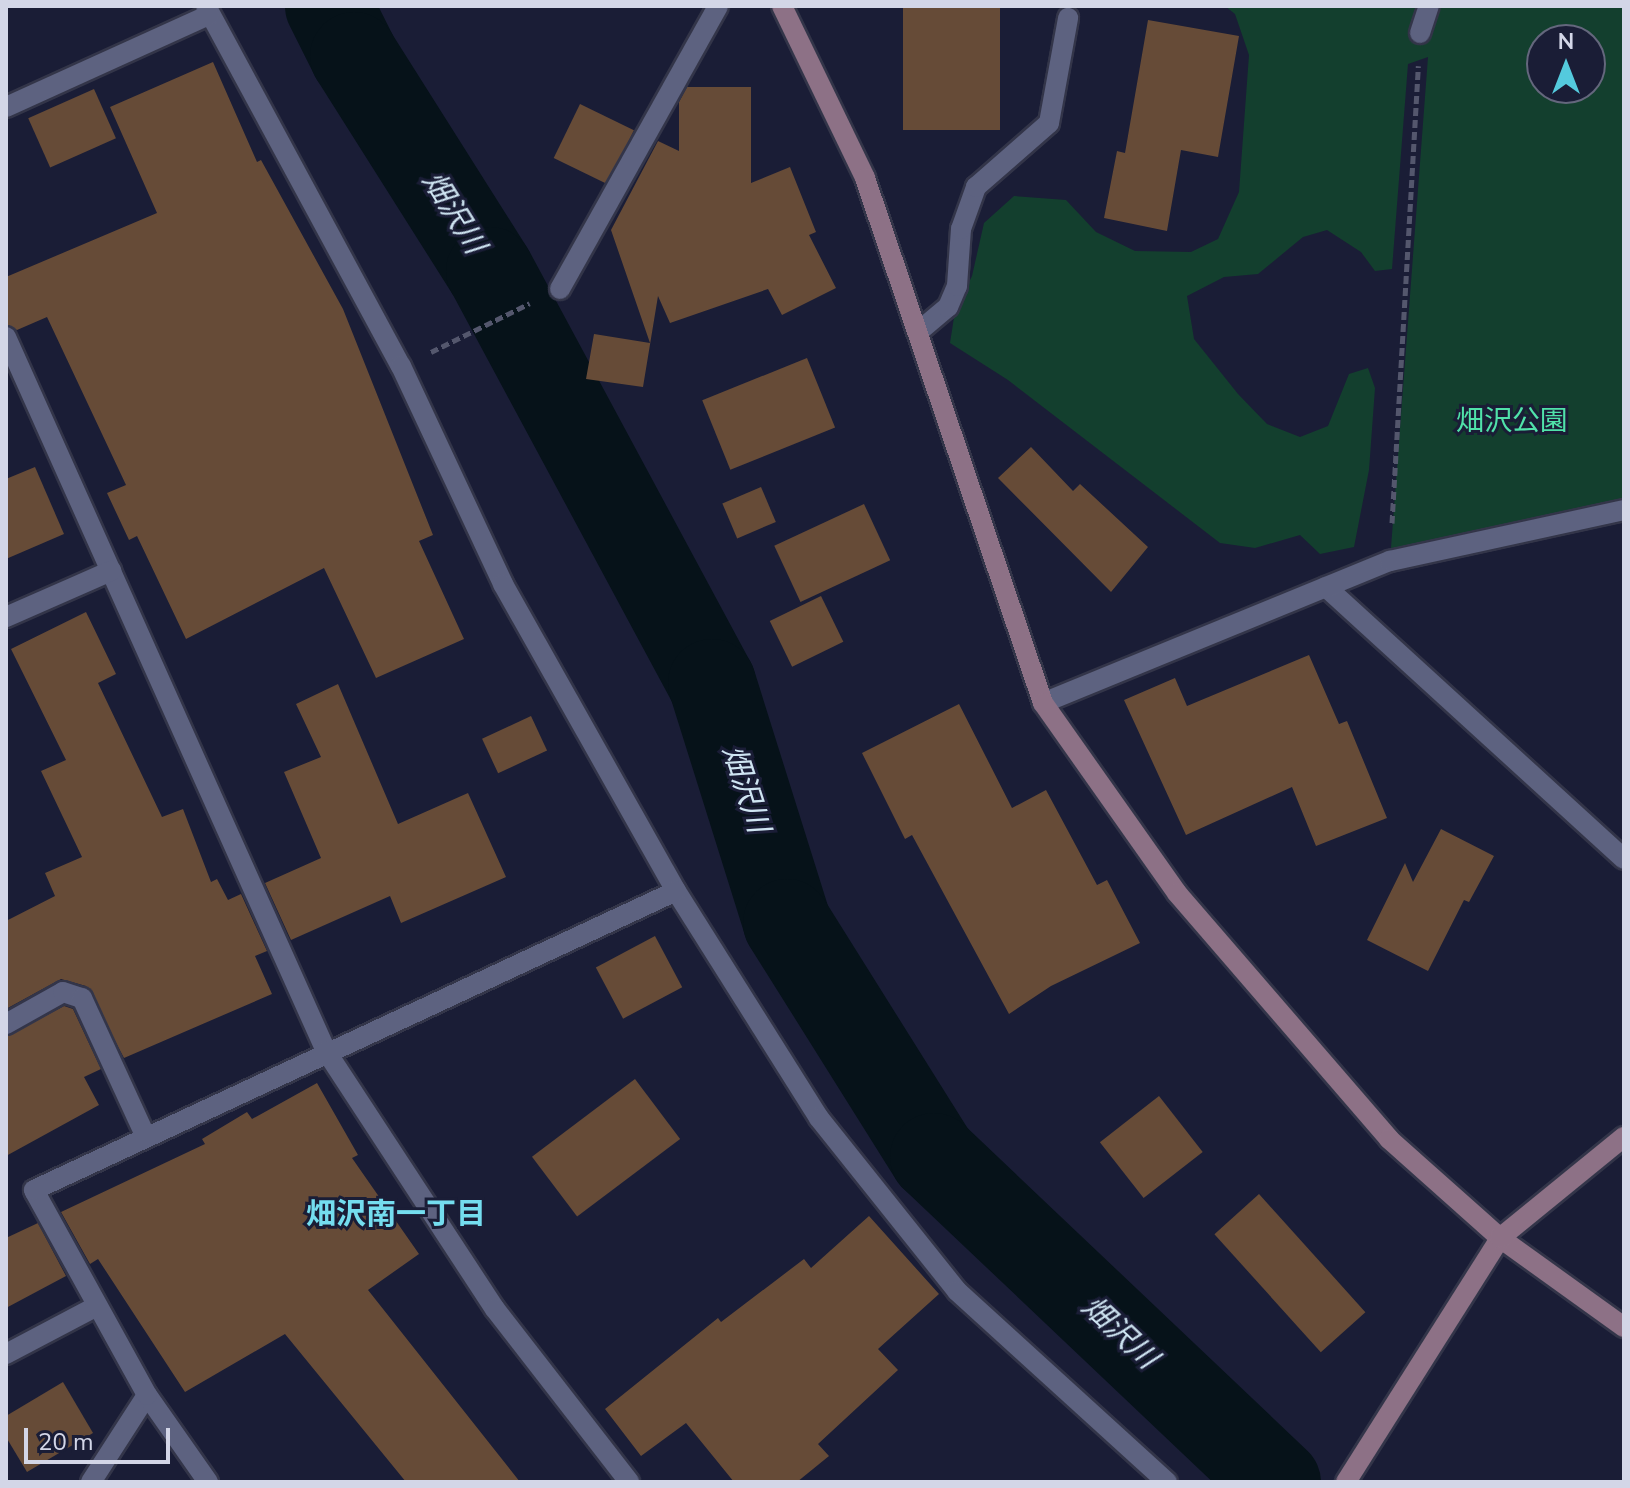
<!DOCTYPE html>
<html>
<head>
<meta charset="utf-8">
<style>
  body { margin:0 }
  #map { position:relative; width:1630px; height:1488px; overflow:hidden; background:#1a1d36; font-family:"Nunito Sans","Noto Sans JP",sans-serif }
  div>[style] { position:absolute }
  .green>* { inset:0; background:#133f2e }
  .river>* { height:88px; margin:-44px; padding:0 44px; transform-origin:44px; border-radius:44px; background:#061219 }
  .building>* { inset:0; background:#664b37; transform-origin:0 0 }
  .path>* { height:5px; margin-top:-2.5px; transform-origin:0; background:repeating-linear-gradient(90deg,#54576d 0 8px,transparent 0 12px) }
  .roads { filter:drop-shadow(2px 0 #333549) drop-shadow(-2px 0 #333549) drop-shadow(0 2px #333549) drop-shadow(0 -2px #333549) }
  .lane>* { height:20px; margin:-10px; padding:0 10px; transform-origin:10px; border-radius:10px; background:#5d6280 }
  .street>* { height:20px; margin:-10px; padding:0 10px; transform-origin:10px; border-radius:10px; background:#5d6280 }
  .secondary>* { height:20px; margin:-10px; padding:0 10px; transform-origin:10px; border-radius:10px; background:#8d7186 }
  span { translate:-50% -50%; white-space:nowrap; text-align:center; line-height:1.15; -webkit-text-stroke:6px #1a1d36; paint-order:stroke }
  .park-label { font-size:28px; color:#50e2a9 }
  .water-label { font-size:30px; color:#cfe5f2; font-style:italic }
  .neighbourhood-label { font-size:30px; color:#74ddef; font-weight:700 }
  .frame { position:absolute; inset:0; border:8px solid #d3d6e7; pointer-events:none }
  .north { position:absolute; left:1526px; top:24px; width:80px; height:80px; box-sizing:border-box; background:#1a1d36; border:2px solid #64677d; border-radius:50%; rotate:0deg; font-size:22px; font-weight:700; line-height:32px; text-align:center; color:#d3d6e7 }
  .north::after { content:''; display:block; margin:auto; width:28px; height:36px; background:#54cadd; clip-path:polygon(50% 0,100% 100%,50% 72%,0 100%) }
  .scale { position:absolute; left:24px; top:1428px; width:146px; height:36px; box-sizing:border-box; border:4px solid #d3d6e7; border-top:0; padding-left:10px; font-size:24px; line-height:28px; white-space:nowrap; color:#d3d6e7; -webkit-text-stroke:6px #1a1d36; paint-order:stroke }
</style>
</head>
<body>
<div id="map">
  <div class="green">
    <div style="clip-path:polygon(evenodd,1225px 6px,1624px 6px,1624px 514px,1390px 561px,1428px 57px,1408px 64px,1392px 269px,1375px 271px,1361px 252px,1327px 230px,1303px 237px,1258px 274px,1224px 277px,1187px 296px,1194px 339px,1238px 394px,1267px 424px,1300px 437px,1328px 426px,1349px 374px,1368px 368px,1375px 388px,1369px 470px,1354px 547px,1320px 554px,1300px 535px,1255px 548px,1220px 543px,1008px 380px,950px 343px,955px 311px,972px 276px,984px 223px,1014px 196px,1066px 200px,1096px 232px,1135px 251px,1191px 252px,1218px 239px,1239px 192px,1249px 55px,1235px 14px,1225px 6px,1542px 40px,1590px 40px,1590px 88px,1542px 88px,1542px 40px)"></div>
  </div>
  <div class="river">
    <div style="left:329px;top:6px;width:56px;rotate:63.4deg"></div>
    <div style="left:354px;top:56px;width:254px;rotate:57.7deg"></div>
    <div style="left:490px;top:271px;width:468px;rotate:61.7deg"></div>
    <div style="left:712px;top:683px;width:251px;rotate:72.6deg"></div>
    <div style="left:787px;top:923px;width:276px;rotate:57.9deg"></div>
    <div style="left:934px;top:1157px;width:473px;rotate:43.5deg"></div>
  </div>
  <div class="building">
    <div style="left:903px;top:6px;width:97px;height:124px"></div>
    <div style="clip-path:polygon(1148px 20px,1239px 36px,1218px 157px,1181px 150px,1167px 231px,1104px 218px,1117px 151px,1125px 153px)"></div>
    <div style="clip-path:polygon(213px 62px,257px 162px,261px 160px,343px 309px,433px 535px,419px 541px,464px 639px,376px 678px,324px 568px,186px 639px,137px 536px,129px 540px,107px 493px,126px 485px,47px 317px,17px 330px,6px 324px,6px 277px,157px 213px,110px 107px)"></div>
    <div style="clip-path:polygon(687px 87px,751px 87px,751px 183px,790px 167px,816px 232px,809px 235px,836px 288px,782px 315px,768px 289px,670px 323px,658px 296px,643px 387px,586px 379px,594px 334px,650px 343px,611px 230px,658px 141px,679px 151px,679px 102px)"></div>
    <div style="left:94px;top:89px;width:54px;height:72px;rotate:66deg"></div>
    <div style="left:580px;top:104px;width:60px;height:60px;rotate:26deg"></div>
    <div style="left:807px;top:358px;width:75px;height:113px;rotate:68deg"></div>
    <div style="clip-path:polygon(1031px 447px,1073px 491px,1080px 484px,1148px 547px,1111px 592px,998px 478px)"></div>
    <div style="clip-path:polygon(35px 467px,64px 534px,6px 559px,6px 479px)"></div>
    <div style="left:761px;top:487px;width:38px;height:42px;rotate:67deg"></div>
    <div style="left:864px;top:504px;width:62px;height:99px;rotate:65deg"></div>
    <div style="left:821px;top:596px;width:51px;height:57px;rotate:64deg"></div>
    <div style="clip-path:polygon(86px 612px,116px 674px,98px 683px,162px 817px,183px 809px,211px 882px,217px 879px,228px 900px,241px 894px,267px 951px,255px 956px,272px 994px,124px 1058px,86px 986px,61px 979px,6px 1009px,6px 921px,55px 896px,45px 873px,82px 857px,41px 771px,66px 760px,11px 649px)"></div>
    <div style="clip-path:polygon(1309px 655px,1339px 724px,1347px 721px,1387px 818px,1316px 846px,1292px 787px,1186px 835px,1124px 700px,1175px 678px,1187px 706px)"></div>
    <div style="clip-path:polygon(338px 684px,398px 824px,468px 793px,506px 877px,401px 923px,390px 896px,291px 940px,265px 883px,321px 858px,284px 772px,321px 757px,296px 704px)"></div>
    <div style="clip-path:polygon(959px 704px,1012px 808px,1046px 790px,1097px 885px,1107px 880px,1140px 943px,1051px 986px,1009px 1014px,912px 835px,905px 839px,862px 753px)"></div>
    <div style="left:531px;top:716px;width:38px;height:54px;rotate:65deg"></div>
    <div style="clip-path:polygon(1441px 829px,1494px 856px,1469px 902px,1464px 900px,1428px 971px,1367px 940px,1405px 863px,1413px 882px)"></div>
    <div style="left:655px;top:936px;width:58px;height:67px;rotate:62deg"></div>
    <div style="clip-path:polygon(64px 1006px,73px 1009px,101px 1069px,84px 1077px,99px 1105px,6px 1156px,6px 1037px)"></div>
    <div style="left:635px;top:1079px;width:75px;height:129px;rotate:53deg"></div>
    <div style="clip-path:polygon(317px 1083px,358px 1155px,352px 1158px,419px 1254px,368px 1290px,520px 1482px,406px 1482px,285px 1334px,185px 1392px,98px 1259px,90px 1264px,61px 1212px,205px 1144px,202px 1139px,247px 1112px,252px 1119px)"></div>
    <div style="left:1159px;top:1096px;width:71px;height:75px;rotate:52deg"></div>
    <div style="left:1259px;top:1194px;width:159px;height:60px;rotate:48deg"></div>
    <div style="clip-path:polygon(869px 1216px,939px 1294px,878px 1349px,898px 1370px,818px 1444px,829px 1456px,797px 1482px,734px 1482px,686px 1423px,641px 1456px,605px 1409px,718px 1318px,721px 1322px,804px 1259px,811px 1268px)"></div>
    <div style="clip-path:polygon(38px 1223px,66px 1276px,6px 1308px,6px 1238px)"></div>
    <div style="clip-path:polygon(63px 1382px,93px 1433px,27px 1472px,6px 1437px,6px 1416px)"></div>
  </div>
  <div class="path">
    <div style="left:431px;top:352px;width:110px;rotate:-26.3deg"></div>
    <div style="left:1392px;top:523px;width:458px;rotate:-86.7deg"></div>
  </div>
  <div class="roads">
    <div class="lane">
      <div style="left:1420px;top:33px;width:28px;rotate:-72deg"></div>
      <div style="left:91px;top:1482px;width:103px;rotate:-57.2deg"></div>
    </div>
    <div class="street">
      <div style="left:206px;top:6px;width:409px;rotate:61.6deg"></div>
      <div style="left:401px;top:366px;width:241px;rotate:64.9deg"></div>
      <div style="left:503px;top:584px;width:352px;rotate:60.6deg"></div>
      <div style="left:676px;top:891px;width:268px;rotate:57.8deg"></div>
      <div style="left:819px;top:1118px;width:221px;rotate:51.4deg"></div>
      <div style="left:957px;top:1291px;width:284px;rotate:42.3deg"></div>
      <div style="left:6px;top:107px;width:223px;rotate:-24.4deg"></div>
      <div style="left:560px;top:289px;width:324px;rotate:-60.8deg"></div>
      <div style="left:918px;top:332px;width:39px;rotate:-40deg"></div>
      <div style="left:948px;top:307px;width:23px;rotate:-67deg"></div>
      <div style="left:957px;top:286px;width:57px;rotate:-86deg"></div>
      <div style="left:961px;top:229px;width:45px;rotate:-70.3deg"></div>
      <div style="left:976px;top:187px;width:97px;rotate:-41.2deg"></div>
      <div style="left:1049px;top:123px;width:107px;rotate:-79.7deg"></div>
      <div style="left:6px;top:337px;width:782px;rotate:65.86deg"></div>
      <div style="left:326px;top:1051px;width:308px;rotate:56.8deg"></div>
      <div style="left:495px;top:1309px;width:219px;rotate:52.2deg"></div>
      <div style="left:1326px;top:587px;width:403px;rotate:42.4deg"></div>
      <div style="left:6px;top:617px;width:115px;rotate:-23.7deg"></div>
      <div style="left:1043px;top:703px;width:375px;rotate:-22.3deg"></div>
      <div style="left:1390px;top:561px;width:239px;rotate:-12.3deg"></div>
      <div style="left:6px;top:1024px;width:65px;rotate:-29.3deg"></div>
      <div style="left:63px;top:992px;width:20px;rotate:18deg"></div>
      <div style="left:82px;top:998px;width:153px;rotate:65.3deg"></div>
      <div style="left:6px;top:1354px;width:101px;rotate:-27.8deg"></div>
      <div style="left:208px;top:1482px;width:106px;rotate:-125deg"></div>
      <div style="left:147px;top:1395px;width:234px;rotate:-118.9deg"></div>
      <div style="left:34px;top:1190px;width:708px;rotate:-24.97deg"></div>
    </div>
    <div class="secondary">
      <div style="left:782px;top:6px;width:191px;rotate:64.2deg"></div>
      <div style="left:865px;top:178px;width:554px;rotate:71.27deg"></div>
      <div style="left:1043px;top:703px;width:232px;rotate:54.8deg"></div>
      <div style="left:1177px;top:893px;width:325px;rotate:49.2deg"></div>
      <div style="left:1389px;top:1139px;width:149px;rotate:41.7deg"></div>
      <div style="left:1500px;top:1238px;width:153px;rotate:35.7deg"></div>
      <div style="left:1346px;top:1482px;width:289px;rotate:-57.7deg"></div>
      <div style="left:1500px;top:1238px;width:160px;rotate:-39.2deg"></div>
    </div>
  </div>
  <div class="park-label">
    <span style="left:1512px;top:421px">畑沢公園</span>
  </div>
  <div class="water-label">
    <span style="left:453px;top:213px;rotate:58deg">畑沢川</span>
    <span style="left:745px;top:789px;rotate:72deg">畑沢川</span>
    <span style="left:1119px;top:1333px;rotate:43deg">畑沢川</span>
  </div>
  <div class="neighbourhood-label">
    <span style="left:396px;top:1215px">畑沢南一丁目</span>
  </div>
  <div class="frame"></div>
  <div class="north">N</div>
  <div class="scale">20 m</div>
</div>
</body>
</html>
